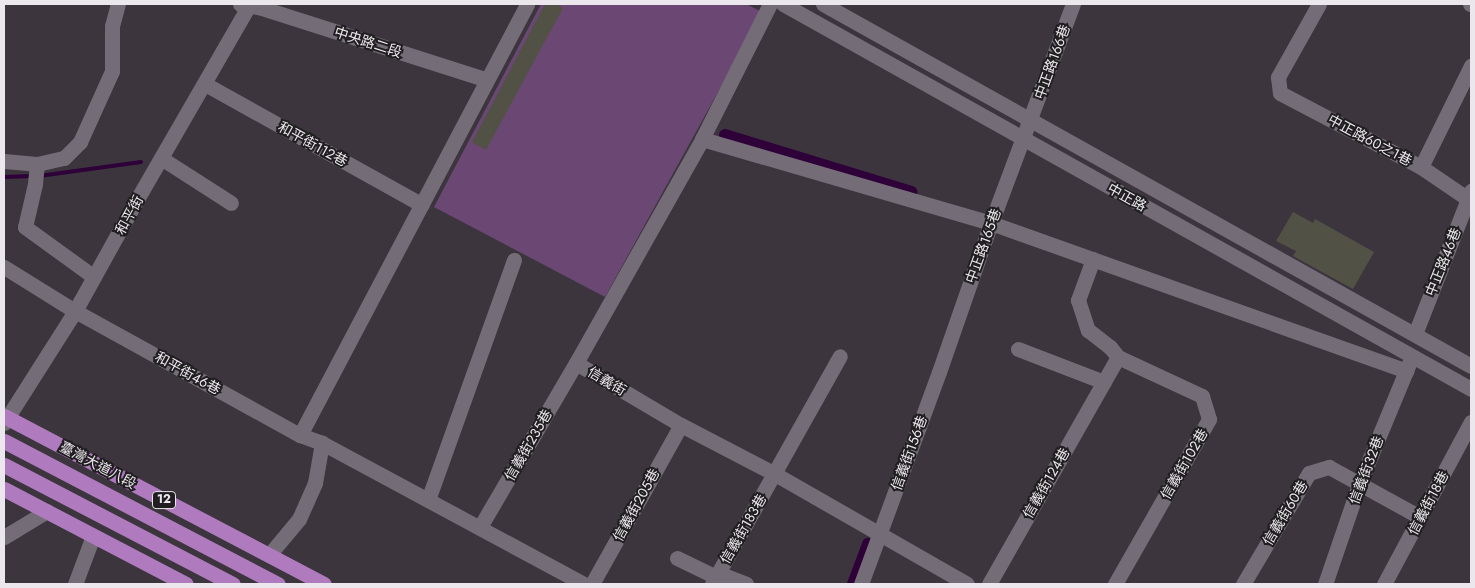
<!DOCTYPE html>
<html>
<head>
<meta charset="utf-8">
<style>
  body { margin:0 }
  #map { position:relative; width:1475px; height:588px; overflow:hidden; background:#3c353e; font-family:Jost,"Noto Sans TC",sans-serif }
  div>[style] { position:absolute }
  .green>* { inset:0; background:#6b4874 }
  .stream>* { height:4px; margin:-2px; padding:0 2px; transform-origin:2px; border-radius:2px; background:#2e0139 }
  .canal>* { height:12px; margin:-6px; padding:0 6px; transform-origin:6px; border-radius:6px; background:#2e0139 }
  .building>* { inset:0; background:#525146 }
  .minor>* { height:15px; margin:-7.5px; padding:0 7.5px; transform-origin:7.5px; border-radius:7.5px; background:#746d77 }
  .major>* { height:15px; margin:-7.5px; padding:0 7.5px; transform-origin:7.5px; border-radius:7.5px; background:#b07abf }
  span { translate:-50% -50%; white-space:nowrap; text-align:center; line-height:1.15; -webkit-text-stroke:4px #211e22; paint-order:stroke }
  .shield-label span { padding:1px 4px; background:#211e22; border:1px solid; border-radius:4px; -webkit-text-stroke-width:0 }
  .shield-label { font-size:12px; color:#ebe7ec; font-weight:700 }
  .street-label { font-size:14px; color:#ebe7ec }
  .frame { position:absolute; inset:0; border:5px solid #ebe7ec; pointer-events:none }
</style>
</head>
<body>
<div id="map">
  <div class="green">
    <div style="clip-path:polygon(541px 4px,746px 4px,762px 12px,605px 297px,434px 207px)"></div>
  </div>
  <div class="stream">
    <div style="left:39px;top:176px;width:103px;rotate:-7.8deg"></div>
    <div style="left:4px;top:177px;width:28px;rotate:-2deg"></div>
  </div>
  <div class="canal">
    <div style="left:725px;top:135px;width:195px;rotate:17deg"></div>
    <div style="left:853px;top:584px;width:43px;rotate:-69.4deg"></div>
  </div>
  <div class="building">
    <div style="clip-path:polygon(545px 4px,556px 4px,563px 8px,486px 150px,472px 142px)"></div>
    <div style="clip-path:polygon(1293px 212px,1313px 223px,1315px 219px,1374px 252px,1353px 289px,1293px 256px,1296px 251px,1276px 241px)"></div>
  </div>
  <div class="minor">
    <div style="left:240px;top:4px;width:22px;rotate:10deg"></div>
    <div style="left:262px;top:8px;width:236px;rotate:17.7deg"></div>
    <div style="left:783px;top:4px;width:788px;rotate:29.23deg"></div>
    <div style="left:823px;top:4px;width:742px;rotate:29.19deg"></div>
    <div style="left:1319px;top:4px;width:84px;rotate:119.3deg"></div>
    <div style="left:1278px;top:77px;width:16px;rotate:83deg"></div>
    <div style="left:1280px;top:93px;width:159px;rotate:27.7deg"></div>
    <div style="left:1421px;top:167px;width:60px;rotate:34.2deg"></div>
    <div style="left:1470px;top:4px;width:1px"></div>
    <div style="left:205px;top:84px;width:248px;rotate:29.1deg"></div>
    <div style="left:702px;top:139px;width:301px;rotate:16.2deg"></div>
    <div style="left:991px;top:223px;width:441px;rotate:19.6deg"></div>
    <div style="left:161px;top:158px;width:83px;rotate:32.7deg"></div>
    <div style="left:4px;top:161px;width:33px;rotate:5deg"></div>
    <div style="left:37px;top:164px;width:28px;rotate:-13deg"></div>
    <div style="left:64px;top:158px;width:23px;rotate:-45deg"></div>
    <div style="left:80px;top:142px;width:78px;rotate:-65.7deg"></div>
    <div style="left:112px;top:71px;width:45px;rotate:-90deg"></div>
    <div style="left:112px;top:26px;width:23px;rotate:-75deg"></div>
    <div style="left:37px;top:164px;width:20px;rotate:96deg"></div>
    <div style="left:35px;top:184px;width:44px;rotate:103.1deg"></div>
    <div style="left:25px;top:227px;width:85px;rotate:35.9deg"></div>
    <div style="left:1421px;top:167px;width:113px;rotate:-63.7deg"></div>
    <div style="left:1093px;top:259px;width:44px;rotate:110.1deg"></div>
    <div style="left:1078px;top:300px;width:32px;rotate:72deg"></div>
    <div style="left:1088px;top:330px;width:28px;rotate:38deg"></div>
    <div style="left:1110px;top:347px;width:13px;rotate:51deg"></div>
    <div style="left:4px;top:267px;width:84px;rotate:31.8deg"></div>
    <div style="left:75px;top:311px;width:257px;rotate:28.9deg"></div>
    <div style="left:300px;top:435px;width:23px;rotate:20deg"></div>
    <div style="left:322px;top:443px;width:298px;rotate:28.3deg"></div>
    <div style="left:1415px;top:334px;width:154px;rotate:-68.6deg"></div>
    <div style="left:1018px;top:349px;width:92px;rotate:21deg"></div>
    <div style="left:576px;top:363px;width:122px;rotate:30.6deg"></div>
    <div style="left:681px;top:425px;width:106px;rotate:27.5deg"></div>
    <div style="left:775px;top:474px;width:221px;rotate:29.8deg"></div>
    <div style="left:4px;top:423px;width:133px;rotate:-57.6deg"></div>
    <div style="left:75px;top:311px;width:118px;rotate:-61deg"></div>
    <div style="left:132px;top:208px;width:236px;rotate:-60deg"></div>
    <div style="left:300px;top:435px;width:487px;rotate:-62.2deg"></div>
    <div style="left:428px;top:500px;width:255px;rotate:-70.3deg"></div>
    <div style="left:480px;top:527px;width:190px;rotate:-59.7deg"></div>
    <div style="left:576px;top:363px;width:257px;rotate:-60.6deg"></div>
    <div style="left:702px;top:139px;width:151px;rotate:-63.3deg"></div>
    <div style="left:4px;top:537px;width:50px;rotate:-31.2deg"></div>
    <div style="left:269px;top:555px;width:47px;rotate:-50.2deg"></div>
    <div style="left:299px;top:519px;width:39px;rotate:-66deg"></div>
    <div style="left:315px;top:483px;width:41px;rotate:-80.1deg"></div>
    <div style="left:677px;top:558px;width:43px;rotate:26deg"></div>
    <div style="left:718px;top:573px;width:30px;rotate:21deg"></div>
    <div style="left:75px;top:584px;width:51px;rotate:-69.4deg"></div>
    <div style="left:592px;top:584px;width:182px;rotate:-60.8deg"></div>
    <div style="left:712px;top:584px;width:261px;rotate:-60.7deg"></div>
    <div style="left:861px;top:584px;width:226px;rotate:-69.8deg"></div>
    <div style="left:939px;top:372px;width:158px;rotate:-70.8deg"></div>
    <div style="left:991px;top:223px;width:234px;rotate:-69.5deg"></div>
    <div style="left:989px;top:584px;width:261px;rotate:-60.4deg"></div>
    <div style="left:1115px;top:584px;width:190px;rotate:-60.3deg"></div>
    <div style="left:1209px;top:419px;width:24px;rotate:-107deg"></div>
    <div style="left:1202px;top:396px;width:93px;rotate:-155.1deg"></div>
    <div style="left:1243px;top:584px;width:129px;rotate:-59.3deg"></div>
    <div style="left:1309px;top:473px;width:21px;rotate:-17deg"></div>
    <div style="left:1329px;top:467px;width:104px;rotate:28.8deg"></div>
    <div style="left:1325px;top:584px;width:108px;rotate:-71.1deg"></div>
    <div style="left:1360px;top:482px;width:131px;rotate:-67.5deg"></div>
    <div style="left:1384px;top:584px;width:184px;rotate:-61.8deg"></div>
  </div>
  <div class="major">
    <div style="left:4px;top:416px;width:361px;rotate:27.7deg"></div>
    <div style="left:4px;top:441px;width:309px;rotate:27.6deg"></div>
    <div style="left:4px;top:465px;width:258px;rotate:27.5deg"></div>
    <div style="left:4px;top:489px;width:205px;rotate:27.6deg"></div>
  </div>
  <div class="shield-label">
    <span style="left:164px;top:500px">12</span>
  </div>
  <div class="street-label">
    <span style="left:368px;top:42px;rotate:18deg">中央路二段</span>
    <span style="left:1052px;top:62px;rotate:-70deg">中正路166巷</span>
    <span style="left:1370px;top:140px;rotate:28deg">中正路60之1巷</span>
    <span style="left:313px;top:144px;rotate:29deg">和平街112巷</span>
    <span style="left:1127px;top:197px;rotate:29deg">中正路</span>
    <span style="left:129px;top:215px;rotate:-61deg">和平街</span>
    <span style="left:983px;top:246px;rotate:-70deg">中正路165巷</span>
    <span style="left:1443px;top:262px;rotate:-68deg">中正路46巷</span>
    <span style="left:188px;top:373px;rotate:29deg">和平街46巷</span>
    <span style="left:607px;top:381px;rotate:31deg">信義街</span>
    <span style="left:528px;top:445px;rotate:-60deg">信義街235巷</span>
    <span style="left:909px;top:453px;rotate:-70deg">信義街156巷</span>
    <span style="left:1184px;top:464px;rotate:-60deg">信義街102巷</span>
    <span style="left:98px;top:465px;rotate:28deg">臺灣大道八段</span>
    <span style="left:1366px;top:470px;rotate:-69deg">信義街32巷</span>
    <span style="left:1046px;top:483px;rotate:-60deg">信義街124巷</span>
    <span style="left:1428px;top:503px;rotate:-62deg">信義街18巷</span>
    <span style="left:636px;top:505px;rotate:-61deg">信義街205巷</span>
    <span style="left:1285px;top:513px;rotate:-59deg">信義街60巷</span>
    <span style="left:743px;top:529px;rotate:-60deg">信義街183巷</span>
  </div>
  <div class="frame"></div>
</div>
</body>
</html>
